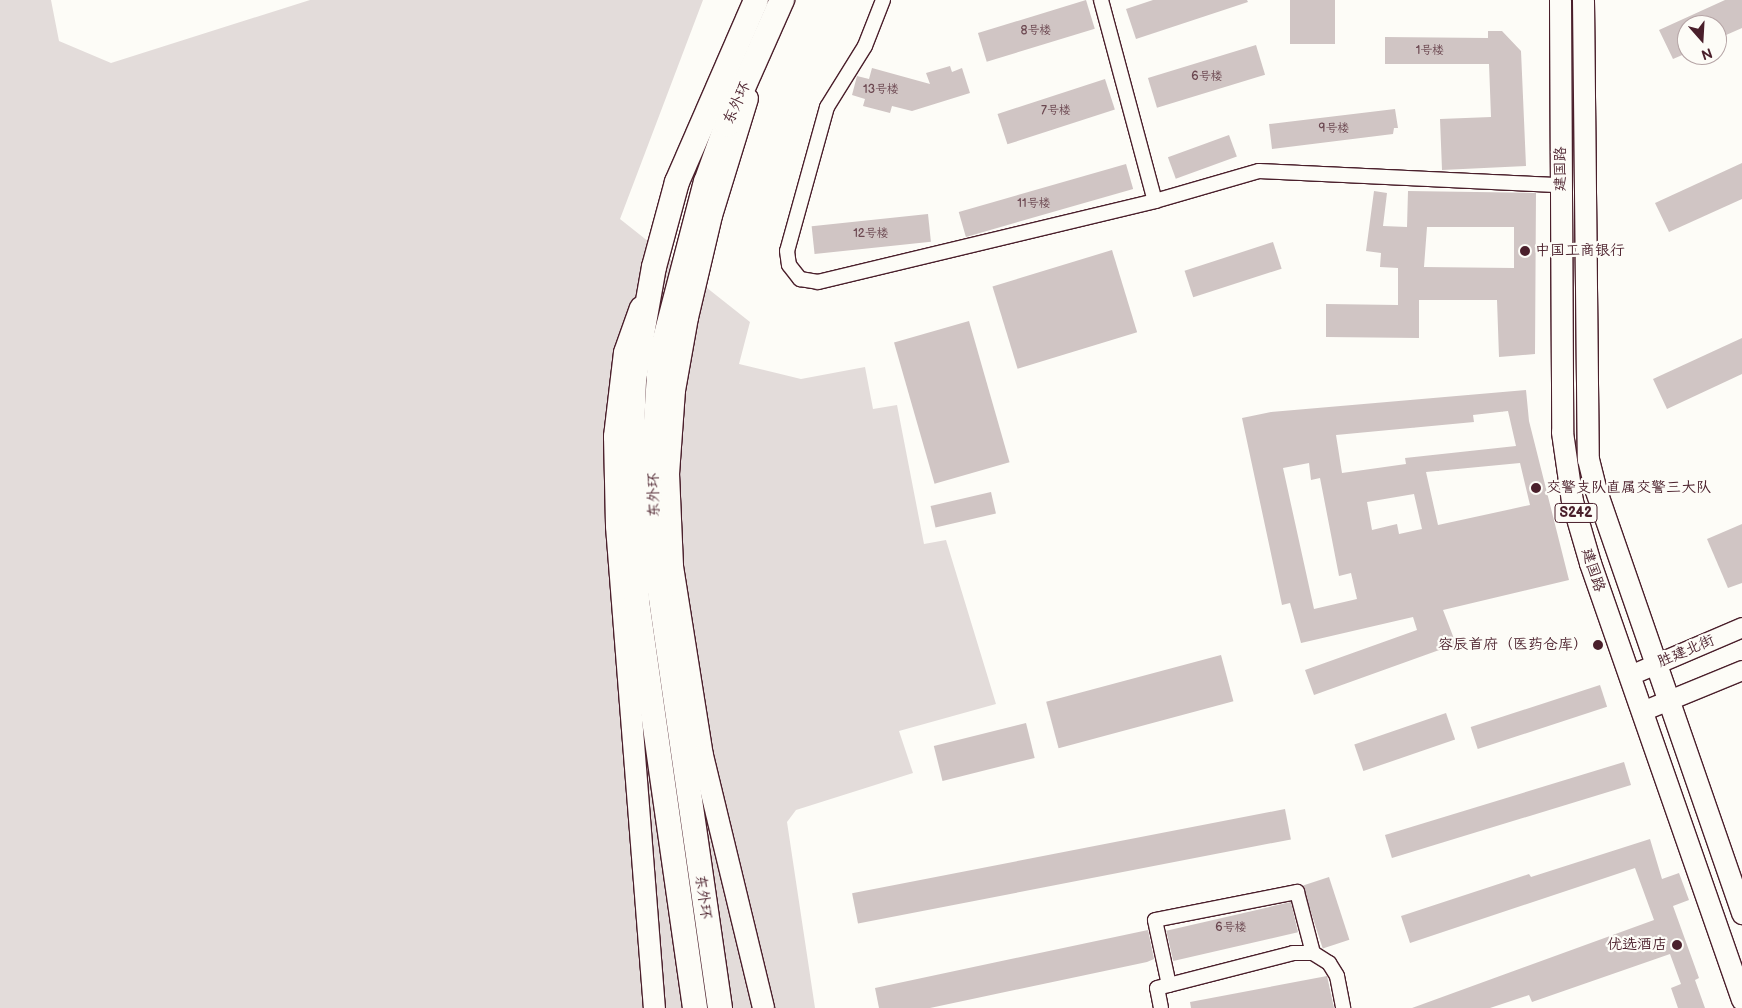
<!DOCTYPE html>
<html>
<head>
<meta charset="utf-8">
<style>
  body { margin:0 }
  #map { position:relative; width:1742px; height:1008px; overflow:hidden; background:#fdfcf7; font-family:"Balsamiq Sans","LXGW WenKai TC",sans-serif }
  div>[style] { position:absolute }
  .green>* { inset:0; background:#e3dcda }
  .building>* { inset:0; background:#d0c5c4; transform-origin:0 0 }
  .roads { filter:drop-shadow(1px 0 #4a1f2b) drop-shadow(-1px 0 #4a1f2b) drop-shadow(0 1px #4a1f2b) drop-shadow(0 -1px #4a1f2b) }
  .street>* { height:14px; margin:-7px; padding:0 7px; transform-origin:7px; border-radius:7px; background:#fdfcf7 }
  .secondary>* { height:19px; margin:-9.5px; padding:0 9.5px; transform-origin:9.5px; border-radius:9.5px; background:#fdfcf7 }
  .primary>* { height:21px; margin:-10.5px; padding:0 10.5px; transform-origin:10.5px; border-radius:10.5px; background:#fdfcf7 }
  .highway>* { height:24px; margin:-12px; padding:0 12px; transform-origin:12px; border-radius:12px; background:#fdfcf7 }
  .dots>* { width:14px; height:14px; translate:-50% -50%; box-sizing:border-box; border:2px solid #fdfcf7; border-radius:50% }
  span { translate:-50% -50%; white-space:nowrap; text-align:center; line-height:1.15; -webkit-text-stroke:4.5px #fdfcf7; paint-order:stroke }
  .number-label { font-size:12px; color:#6c4851 }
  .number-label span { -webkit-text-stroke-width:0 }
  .shield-label span { padding:1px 4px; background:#fdfcf7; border:1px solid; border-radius:4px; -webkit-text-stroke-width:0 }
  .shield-label { font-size:14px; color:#4a1f2b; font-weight:700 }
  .street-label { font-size:15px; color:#4a1f2b }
  .poi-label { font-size:15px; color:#4a1f2b }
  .left { translate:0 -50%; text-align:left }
  .right { translate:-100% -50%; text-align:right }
  .north { position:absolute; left:1677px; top:15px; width:50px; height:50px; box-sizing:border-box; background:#fdfcf7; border:1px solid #b5a4a5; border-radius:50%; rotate:161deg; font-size:14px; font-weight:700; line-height:20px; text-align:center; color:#4a1f2b }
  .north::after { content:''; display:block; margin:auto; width:18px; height:22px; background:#4a1f2b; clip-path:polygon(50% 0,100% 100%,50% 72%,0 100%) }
</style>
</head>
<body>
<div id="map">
  <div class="green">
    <div style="clip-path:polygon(0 0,51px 0,59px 41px,111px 63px,310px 0,703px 0,620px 219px,750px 322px,739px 364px,801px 379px,865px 367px,873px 409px,897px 405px,924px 544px,946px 540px,996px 704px,899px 731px,913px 773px,796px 810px,787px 822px,815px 1008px,0 1008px)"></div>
  </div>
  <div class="building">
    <div style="left:1086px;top:0;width:30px;height:113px;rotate:73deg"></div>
    <div style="clip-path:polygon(1153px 0,1247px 0,1248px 2px,1136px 39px,1126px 9px)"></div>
    <div style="left:1290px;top:0;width:45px;height:44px"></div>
    <div style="clip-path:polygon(1725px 0,1742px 0,1742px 28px,1717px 39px,1717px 25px,1687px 25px,1687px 53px,1673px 59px,1659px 30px)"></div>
    <div style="clip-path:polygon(1488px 31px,1502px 31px,1521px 51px,1526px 166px,1442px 170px,1440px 119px,1491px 117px,1489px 64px,1385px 64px,1385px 37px,1488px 38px)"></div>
    <div style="left:1256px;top:45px;width:31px;height:113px;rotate:73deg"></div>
    <div style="clip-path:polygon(950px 66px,952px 72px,962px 68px,970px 93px,912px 111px,892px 106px,890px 113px,863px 106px,865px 99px,852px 95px,857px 76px,869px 79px,872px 68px,930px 84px,926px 73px)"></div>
    <div style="left:1105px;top:79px;width:32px;height:113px;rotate:72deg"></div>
    <div style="clip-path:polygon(1395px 109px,1398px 128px,1394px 128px,1393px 134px,1272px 149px,1269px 124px)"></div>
    <div style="left:1229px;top:135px;width:23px;height:65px;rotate:70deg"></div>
    <div style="clip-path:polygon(1742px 163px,1742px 199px,1669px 232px,1655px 203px)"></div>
    <div style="left:1126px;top:164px;width:26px;height:174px;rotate:74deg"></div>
    <div style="clip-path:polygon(evenodd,1374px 191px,1387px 193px,1383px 226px,1407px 227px,1408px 191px,1536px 193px,1535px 354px,1499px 357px,1497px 300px,1419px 300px,1419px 338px,1326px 337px,1326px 304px,1398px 305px,1398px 268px,1380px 267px,1381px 253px,1366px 251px,1374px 191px,1427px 227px,1514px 227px,1514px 268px,1424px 267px,1427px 227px)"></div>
    <div style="left:928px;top:214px;width:28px;height:117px;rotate:84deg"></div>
    <div style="left:1273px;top:242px;width:28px;height:93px;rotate:72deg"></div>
    <div style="left:1112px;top:250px;width:86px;height:125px;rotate:73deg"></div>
    <div style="left:969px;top:321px;width:147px;height:78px;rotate:74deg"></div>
    <div style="clip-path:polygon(1742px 338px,1742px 374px,1667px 409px,1653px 379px)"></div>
    <div style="clip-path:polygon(evenodd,1526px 390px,1529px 421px,1569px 580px,1443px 610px,1456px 644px,1314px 695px,1305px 670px,1417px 630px,1413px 617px,1301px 643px,1290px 603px,1282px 605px,1242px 418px,1271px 412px,1526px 390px,1508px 411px,1516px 446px,1405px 458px,1406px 464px,1342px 473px,1336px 435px,1474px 422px,1473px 415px,1508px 411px,1526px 390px,1309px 463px,1311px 480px,1320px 478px,1339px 576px,1351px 573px,1357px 599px,1314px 609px,1283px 468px,1309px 463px,1526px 390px,1520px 463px,1530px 505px,1438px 525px,1426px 472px,1520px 463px,1526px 390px,1414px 494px,1422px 529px,1399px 534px,1397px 524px,1372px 530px,1367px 502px,1414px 494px)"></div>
    <div style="left:991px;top:492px;width:22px;height:62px;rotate:77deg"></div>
    <div style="clip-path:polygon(1742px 524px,1742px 583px,1728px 588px,1707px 539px)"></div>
    <div style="left:1221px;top:655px;width:48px;height:181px;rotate:75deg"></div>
    <div style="left:1600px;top:685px;width:23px;height:136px;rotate:72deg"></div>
    <div style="left:1446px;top:713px;width:28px;height:97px;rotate:71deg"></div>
    <div style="left:1026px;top:723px;width:36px;height:95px;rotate:76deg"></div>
    <div style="left:1624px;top:762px;width:24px;height:250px;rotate:73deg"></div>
    <div style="left:1285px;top:809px;width:31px;height:441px;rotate:79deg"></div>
    <div style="clip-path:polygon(1650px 839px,1662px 879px,1679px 873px,1689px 900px,1673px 906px,1699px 978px,1695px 980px,1705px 1008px,1678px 1008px,1671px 988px,1681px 984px,1670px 954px,1532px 1002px,1529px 995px,1490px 1008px,1412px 1008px,1654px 920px,1635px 868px,1410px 943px,1401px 916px,1529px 874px,1531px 877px)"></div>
    <div style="left:1329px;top:877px;width:66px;height:28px;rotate:72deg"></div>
    <div style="left:1291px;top:902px;width:31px;height:128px;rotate:77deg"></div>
    <div style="clip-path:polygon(1148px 930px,1154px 959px,1147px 962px,930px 1008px,879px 1008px,875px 988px)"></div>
    <div style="clip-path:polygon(1327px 976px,1334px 1008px,1191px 1008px,1190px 1002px)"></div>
  </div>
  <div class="roads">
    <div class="street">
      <div style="left:883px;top:0;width:49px;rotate:111.4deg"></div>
      <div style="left:865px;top:46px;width:72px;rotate:121.9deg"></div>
      <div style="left:827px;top:107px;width:149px;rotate:105.5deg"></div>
      <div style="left:787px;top:251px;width:14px;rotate:82deg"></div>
      <div style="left:789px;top:265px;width:18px;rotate:52deg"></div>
      <div style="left:800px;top:279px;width:18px;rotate:9deg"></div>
      <div style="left:818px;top:282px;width:347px;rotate:-13.5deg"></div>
      <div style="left:1101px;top:0;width:208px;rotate:75deg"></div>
      <div style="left:1155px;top:201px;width:108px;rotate:-16.1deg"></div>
      <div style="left:1259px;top:171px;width:302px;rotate:2.7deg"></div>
      <div style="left:1169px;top:985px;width:66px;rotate:-102.2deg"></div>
      <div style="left:1155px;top:920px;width:145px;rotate:-11.2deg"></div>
      <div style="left:1297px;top:892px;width:63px;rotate:75.3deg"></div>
      <div style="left:1161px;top:1008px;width:20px;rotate:-101deg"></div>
      <div style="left:1157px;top:988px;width:140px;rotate:-14.4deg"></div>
      <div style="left:1293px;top:953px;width:20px"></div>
      <div style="left:1313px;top:953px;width:19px;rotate:32deg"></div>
      <div style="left:1329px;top:963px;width:15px;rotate:58deg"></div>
      <div style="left:1337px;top:976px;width:33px;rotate:79deg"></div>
    </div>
    <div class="secondary">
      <div style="left:1630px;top:675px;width:122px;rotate:-23.2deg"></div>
      <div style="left:1642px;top:711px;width:108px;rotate:-22.3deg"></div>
    </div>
    <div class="primary">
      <div style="left:1560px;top:0;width:432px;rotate:89.7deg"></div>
      <div style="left:1562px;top:432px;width:70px;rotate:81.8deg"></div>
      <div style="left:1572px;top:501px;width:65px;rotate:73.8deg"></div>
      <div style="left:1590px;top:563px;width:462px;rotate:70.8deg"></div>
      <div style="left:1583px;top:0;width:459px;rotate:89.4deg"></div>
      <div style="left:1588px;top:459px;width:30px;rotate:76deg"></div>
      <div style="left:1595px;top:488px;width:450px;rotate:70.9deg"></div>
      <div style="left:747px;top:98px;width:122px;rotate:107.1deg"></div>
      <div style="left:711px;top:215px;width:105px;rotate:103.2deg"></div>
      <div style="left:687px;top:317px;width:74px;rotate:100.1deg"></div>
      <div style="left:674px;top:390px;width:83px;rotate:94.1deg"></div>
      <div style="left:668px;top:473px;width:93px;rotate:87.5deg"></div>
      <div style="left:672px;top:566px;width:191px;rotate:81deg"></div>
      <div style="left:702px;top:755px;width:260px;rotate:76.4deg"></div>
      <div style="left:640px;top:307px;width:48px;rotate:109.6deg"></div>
      <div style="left:624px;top:352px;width:85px;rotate:96.8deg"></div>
      <div style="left:614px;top:436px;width:90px;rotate:88.7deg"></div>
      <div style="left:616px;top:526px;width:483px;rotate:85.5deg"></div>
    </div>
    <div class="highway">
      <div style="left:695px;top:1008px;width:414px;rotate:-98.1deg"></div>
      <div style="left:637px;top:598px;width:113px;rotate:-93.5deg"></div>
      <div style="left:630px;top:485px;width:105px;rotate:-87.8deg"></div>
      <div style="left:634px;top:380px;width:115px;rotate:-80deg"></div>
      <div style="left:654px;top:267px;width:88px;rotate:-74.9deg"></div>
      <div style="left:677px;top:182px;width:198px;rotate:-66.5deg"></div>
      <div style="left:720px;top:1008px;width:425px;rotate:-98.2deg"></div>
      <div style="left:659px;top:587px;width:100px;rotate:-93.4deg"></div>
      <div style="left:653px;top:487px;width:51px;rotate:-87.8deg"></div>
      <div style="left:655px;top:436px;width:78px;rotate:-86.3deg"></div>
      <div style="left:660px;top:358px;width:182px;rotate:-75.4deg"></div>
      <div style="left:706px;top:182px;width:62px;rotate:-70.1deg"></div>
      <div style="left:727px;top:124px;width:136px;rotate:-66.1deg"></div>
    </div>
  </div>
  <div class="dots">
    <div style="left:1525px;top:251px;background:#4a1f2b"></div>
    <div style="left:1536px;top:488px;background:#4a1f2b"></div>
    <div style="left:1598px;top:645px;background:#4a1f2b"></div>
    <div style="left:1677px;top:945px;background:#4a1f2b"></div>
  </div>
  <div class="number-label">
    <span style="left:1036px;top:31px">8号楼</span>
    <span style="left:1430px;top:51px">1号楼</span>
    <span style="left:1207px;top:77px">6号楼</span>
    <span style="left:881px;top:90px">13号楼</span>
    <span style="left:1056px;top:111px">7号楼</span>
    <span style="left:1334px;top:129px">9号楼</span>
    <span style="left:1034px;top:204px">11号楼</span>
    <span style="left:871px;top:234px">12号楼</span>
    <span style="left:1231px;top:928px">6号楼</span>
  </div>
  <div class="shield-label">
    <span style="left:1576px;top:513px">S242</span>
  </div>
  <div class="street-label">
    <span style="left:737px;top:103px;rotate:-66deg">东外环</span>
    <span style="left:1561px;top:169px;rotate:-90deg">建国路</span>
    <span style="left:654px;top:495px;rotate:-91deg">东外环</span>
    <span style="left:1593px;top:570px;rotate:72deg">建国路</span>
    <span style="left:1686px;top:651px;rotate:-23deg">胜建北街</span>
    <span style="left:703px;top:897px;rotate:82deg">东外环</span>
  </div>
  <div class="poi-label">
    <span class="left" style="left:1535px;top:251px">中国工商银行</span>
    <span class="left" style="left:1546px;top:488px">交警支队直属交警三大队</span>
    <span class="right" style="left:1588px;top:645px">容辰首府（医药仓库）</span>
    <span class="right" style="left:1667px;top:945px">优选酒店</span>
  </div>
  <div class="north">N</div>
</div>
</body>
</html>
